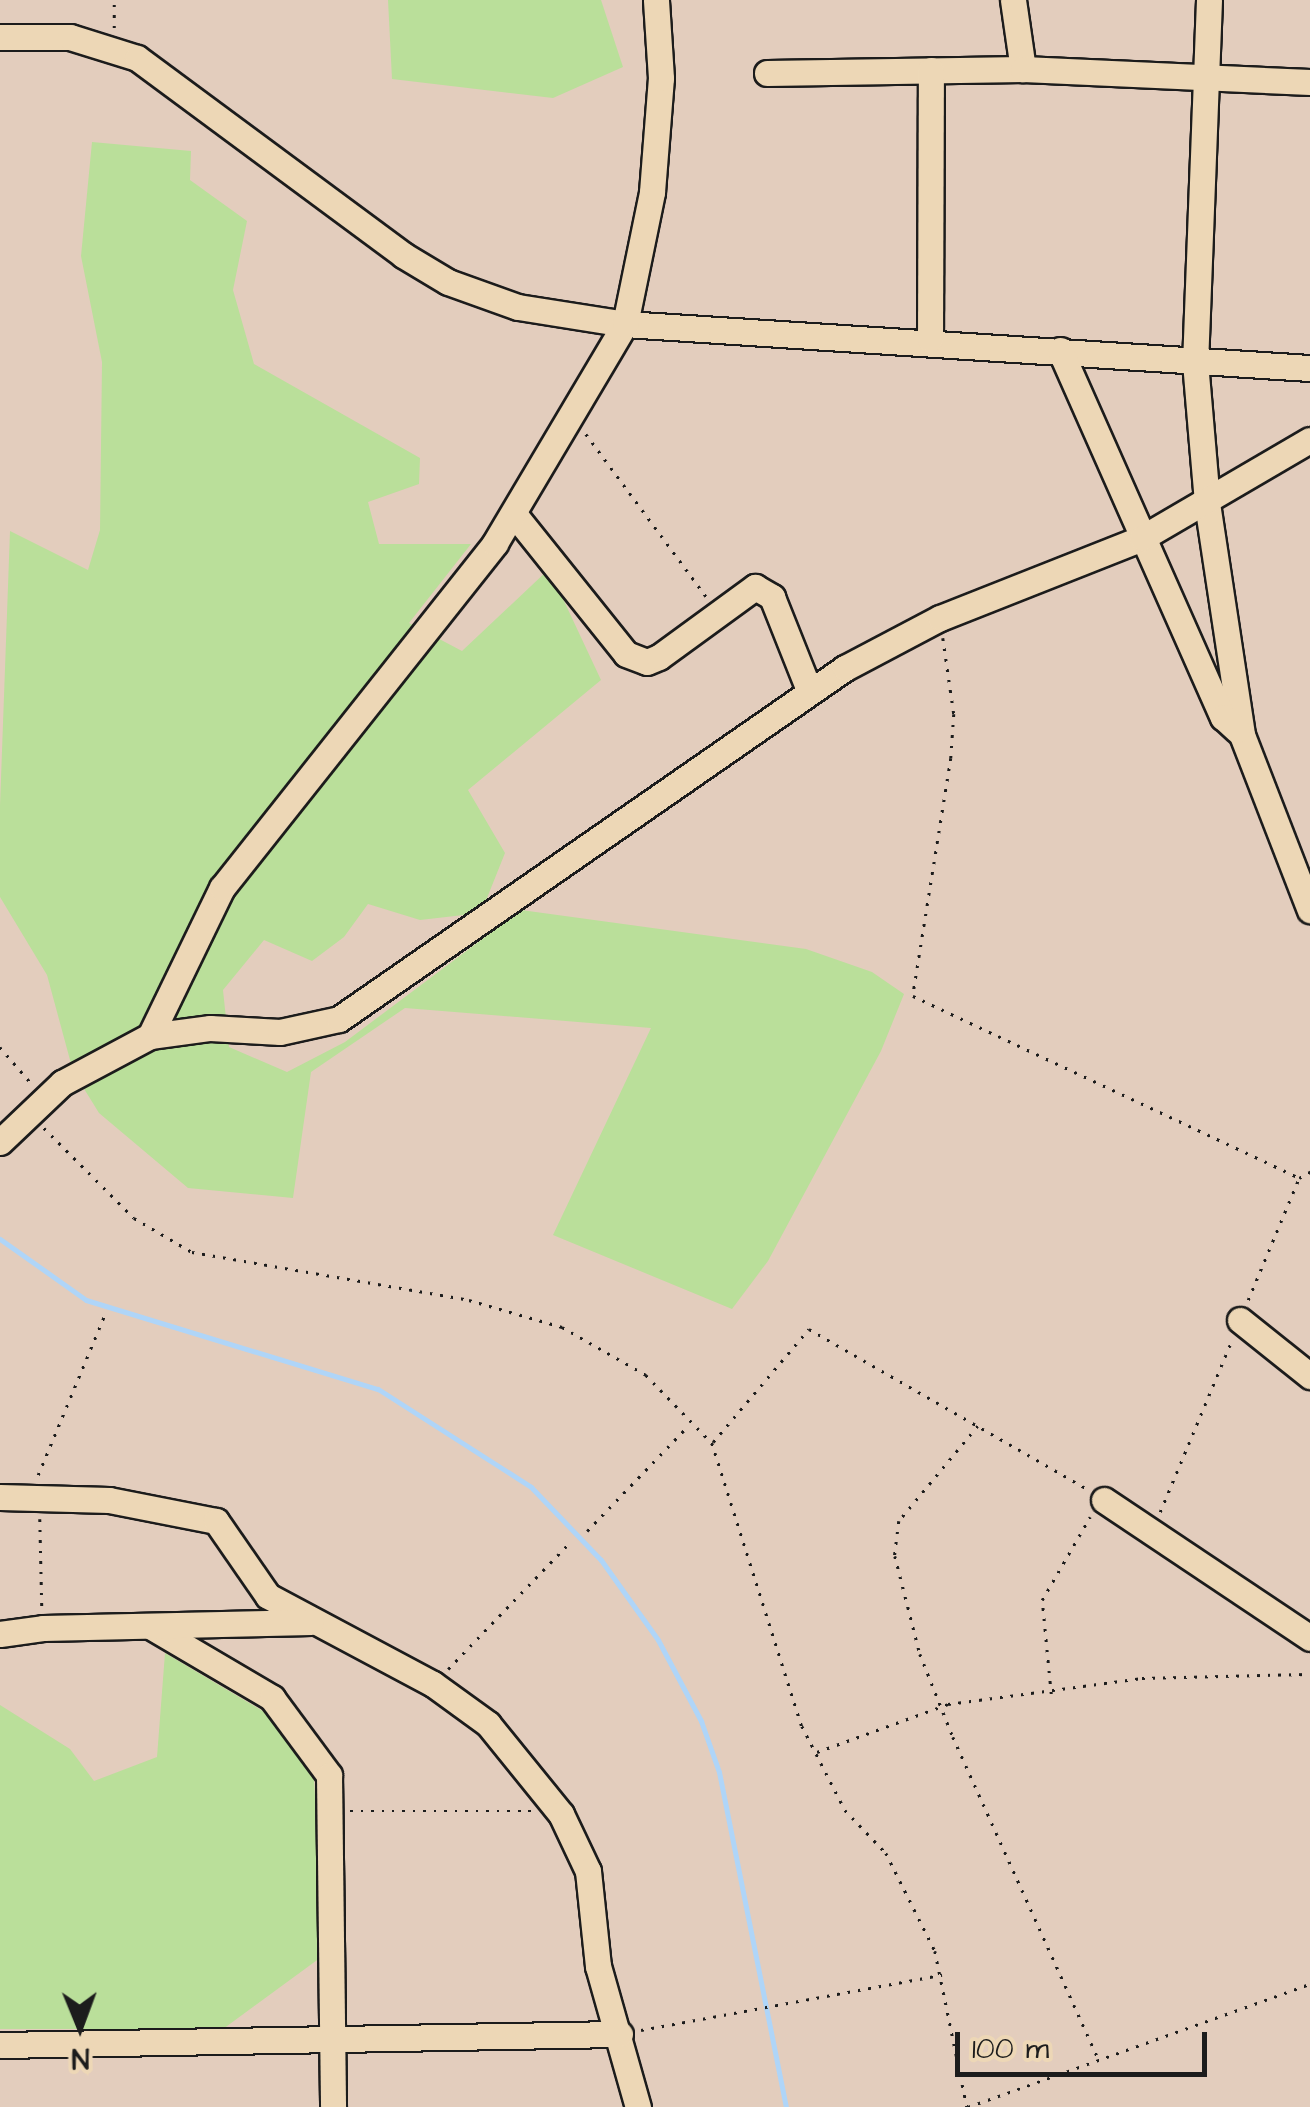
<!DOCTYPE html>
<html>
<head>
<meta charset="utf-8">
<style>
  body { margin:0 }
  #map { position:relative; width:1310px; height:2107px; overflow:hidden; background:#e3cdbd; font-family:"Architects Daughter",sans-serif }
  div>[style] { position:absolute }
  .green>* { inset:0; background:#badf9a }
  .stream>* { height:5px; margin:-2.5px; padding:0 2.5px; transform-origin:2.5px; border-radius:2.5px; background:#afd5f8 }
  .path>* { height:2.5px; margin-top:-1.25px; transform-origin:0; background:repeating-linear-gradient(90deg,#1c1c1c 0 2.5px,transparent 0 10.5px) }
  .roads { filter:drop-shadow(2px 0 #1c1c1c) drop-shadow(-2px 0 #1c1c1c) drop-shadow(0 2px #1c1c1c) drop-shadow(0 -2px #1c1c1c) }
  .minor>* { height:25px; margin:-12.5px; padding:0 12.5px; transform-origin:12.5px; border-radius:12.5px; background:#edd7b6 }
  span { translate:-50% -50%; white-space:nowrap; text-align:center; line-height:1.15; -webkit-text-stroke:8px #edd7b6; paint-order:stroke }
  .north { position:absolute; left:30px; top:1977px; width:100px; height:100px; -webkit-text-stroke:8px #edd7b6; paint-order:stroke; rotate:179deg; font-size:28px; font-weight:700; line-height:40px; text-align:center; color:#1c1c1c }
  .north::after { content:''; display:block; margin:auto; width:35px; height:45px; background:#1c1c1c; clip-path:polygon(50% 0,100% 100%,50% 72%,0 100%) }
  .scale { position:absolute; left:955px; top:2032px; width:252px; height:45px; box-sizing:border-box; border:5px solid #1c1c1c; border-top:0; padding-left:12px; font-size:30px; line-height:35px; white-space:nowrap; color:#1c1c1c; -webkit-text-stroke:8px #edd7b6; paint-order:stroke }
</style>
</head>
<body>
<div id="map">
  <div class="green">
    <div style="clip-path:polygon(388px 0,601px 0,623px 67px,553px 98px,392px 79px)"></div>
    <div style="clip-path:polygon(92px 142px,191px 151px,190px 180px,247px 221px,233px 290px,254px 364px,420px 458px,419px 484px,368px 502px,379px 544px,471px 544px,409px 623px,462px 651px,549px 569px,601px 680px,468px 790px,505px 853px,481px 913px,420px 920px,368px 904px,344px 937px,312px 961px,264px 940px,223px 990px,229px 1047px,287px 1072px,345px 1042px,521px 910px,806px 949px,872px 972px,904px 994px,881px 1051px,768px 1261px,732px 1309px,553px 1235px,651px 1028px,405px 1008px,311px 1072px,293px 1198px,188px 1188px,99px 1113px,73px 1071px,47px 975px,0 897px,0 806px,10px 531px,88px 570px,100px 530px,102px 362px,81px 256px)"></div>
    <div style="clip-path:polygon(165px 1653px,266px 1713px,314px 1778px,324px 1955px,223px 2029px,0 2029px,0 1705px,70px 1749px,94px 1781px,157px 1757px)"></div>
  </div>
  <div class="stream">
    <div style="left:0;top:1239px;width:105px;rotate:35.3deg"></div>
    <div style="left:86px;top:1300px;width:305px;rotate:17deg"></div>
    <div style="left:378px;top:1389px;width:182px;rotate:32.6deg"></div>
    <div style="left:531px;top:1487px;width:101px;rotate:46.2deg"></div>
    <div style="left:601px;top:1560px;width:98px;rotate:54.5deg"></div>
    <div style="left:658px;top:1640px;width:92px;rotate:62deg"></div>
    <div style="left:701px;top:1721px;width:54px;rotate:70.6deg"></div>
    <div style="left:719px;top:1772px;width:342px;rotate:78.7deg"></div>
  </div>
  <div class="path">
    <div style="left:114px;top:28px;width:28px;rotate:-90deg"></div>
    <div style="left:586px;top:434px;width:202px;rotate:53.5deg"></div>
    <div style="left:943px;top:638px;width:77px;rotate:81.8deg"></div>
    <div style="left:954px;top:714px;width:44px;rotate:93.9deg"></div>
    <div style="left:951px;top:758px;width:241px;rotate:99.1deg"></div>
    <div style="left:913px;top:996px;width:427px;rotate:25.2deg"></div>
    <div style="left:0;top:1047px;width:48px;rotate:49.3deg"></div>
    <div style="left:44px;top:1128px;width:127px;rotate:45deg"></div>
    <div style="left:134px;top:1218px;width:67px;rotate:30.4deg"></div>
    <div style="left:192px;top:1252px;width:281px;rotate:9.8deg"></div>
    <div style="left:469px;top:1300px;width:97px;rotate:16.2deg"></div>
    <div style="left:562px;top:1327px;width:97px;rotate:29.7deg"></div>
    <div style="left:646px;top:1375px;width:95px;rotate:45.9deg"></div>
    <div style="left:712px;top:1443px;width:297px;rotate:72.4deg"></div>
    <div style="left:802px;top:1726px;width:94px;rotate:62.9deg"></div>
    <div style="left:845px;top:1810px;width:59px;rotate:46.4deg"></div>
    <div style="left:886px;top:1853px;width:110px;rotate:63.4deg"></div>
    <div style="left:935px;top:1951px;width:159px;rotate:78.4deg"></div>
    <div style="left:1248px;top:1300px;width:132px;rotate:-67.3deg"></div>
    <div style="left:1299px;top:1178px;width:13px;rotate:-29deg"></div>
    <div style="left:978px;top:1426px;width:124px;rotate:129.7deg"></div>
    <div style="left:899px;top:1521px;width:35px;rotate:97deg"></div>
    <div style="left:895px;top:1556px;width:101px;rotate:75.7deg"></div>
    <div style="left:920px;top:1654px;width:89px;rotate:68.3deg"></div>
    <div style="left:953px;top:1737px;width:354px;rotate:65.7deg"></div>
    <div style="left:713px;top:1442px;width:148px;rotate:-49.7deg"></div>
    <div style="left:809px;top:1329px;width:319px;rotate:29.9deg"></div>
    <div style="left:38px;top:1475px;width:174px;rotate:-67.4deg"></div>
    <div style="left:1160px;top:1512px;width:186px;rotate:-67.3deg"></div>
    <div style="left:40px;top:1519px;width:87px;rotate:88.7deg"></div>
    <div style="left:587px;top:1531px;width:144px;rotate:-46.1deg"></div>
    <div style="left:448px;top:1669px;width:178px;rotate:-46.1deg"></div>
    <div style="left:1051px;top:1694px;width:94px;rotate:-95.5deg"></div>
    <div style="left:1042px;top:1600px;width:96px;rotate:-60deg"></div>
    <div style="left:817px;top:1752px;width:140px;rotate:-20.1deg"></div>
    <div style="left:948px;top:1704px;width:196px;rotate:-7.6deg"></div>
    <div style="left:1142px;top:1678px;width:168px;rotate:-1.4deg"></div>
    <div style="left:350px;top:1811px;width:182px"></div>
    <div style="left:641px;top:2030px;width:306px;rotate:-10.4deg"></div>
    <div style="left:968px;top:2107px;width:363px;rotate:-19.8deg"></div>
  </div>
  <div class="roads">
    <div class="minor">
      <div style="left:1013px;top:0;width:70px;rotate:81.8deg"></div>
      <div style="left:1209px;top:0;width:362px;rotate:92.2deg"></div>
      <div style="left:1195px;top:362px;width:142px;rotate:85.1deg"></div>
      <div style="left:1207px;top:503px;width:235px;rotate:81.4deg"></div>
      <div style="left:1242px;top:735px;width:188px;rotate:68.8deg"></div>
      <div style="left:0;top:37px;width:70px"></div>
      <div style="left:70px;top:37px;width:70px;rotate:17.4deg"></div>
      <div style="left:137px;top:58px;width:331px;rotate:36.5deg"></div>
      <div style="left:403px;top:255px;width:52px;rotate:31deg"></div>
      <div style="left:448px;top:282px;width:74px;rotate:19.7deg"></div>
      <div style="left:518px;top:307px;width:108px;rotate:9deg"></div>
      <div style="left:625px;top:324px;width:686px;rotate:3.68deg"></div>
      <div style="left:767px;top:73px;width:256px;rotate:-0.9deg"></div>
      <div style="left:1023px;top:69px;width:287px;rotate:2.6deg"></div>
      <div style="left:930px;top:339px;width:269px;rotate:-89.8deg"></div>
      <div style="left:1060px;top:350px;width:402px;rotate:66.1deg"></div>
      <div style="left:1223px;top:717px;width:19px;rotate:43deg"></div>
      <div style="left:514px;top:514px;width:179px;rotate:51.3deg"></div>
      <div style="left:626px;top:654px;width:22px;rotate:21deg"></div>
      <div style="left:647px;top:662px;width:13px;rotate:-23deg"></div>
      <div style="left:659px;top:657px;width:119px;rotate:-36.1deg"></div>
      <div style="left:755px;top:587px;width:20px;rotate:30deg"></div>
      <div style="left:772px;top:597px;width:100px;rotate:68.3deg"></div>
      <div style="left:150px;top:1036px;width:165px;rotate:-64.1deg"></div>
      <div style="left:222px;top:888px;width:440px;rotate:-51.6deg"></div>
      <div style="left:495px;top:543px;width:255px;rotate:-59.3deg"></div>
      <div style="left:625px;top:324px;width:135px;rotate:-78.4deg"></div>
      <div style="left:652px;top:192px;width:114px;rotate:-85.5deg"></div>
      <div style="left:661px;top:78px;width:78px;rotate:-93.7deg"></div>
      <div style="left:0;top:1142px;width:86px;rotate:-43.6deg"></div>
      <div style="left:62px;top:1083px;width:100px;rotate:-28.1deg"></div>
      <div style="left:150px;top:1036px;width:61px;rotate:-7.6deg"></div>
      <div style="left:210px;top:1028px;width:70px;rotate:3.3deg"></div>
      <div style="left:280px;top:1032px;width:60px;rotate:-12.4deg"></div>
      <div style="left:339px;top:1019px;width:616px;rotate:-34.75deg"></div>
      <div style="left:845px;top:668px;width:107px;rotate:-27.8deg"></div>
      <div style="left:940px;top:618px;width:217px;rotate:-21.6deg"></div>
      <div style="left:1142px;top:538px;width:194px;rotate:-30.3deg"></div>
      <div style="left:1240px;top:1320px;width:90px;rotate:38.7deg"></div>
      <div style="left:0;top:1497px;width:109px;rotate:1.6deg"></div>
      <div style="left:109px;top:1500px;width:109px;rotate:11.1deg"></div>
      <div style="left:216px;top:1521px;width:91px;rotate:55.3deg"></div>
      <div style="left:268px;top:1596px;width:187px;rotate:28.1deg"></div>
      <div style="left:433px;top:1684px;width:68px;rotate:36deg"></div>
      <div style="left:488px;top:1724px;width:116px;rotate:51deg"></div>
      <div style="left:561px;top:1814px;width:63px;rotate:64.7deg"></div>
      <div style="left:588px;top:1871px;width:96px;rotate:84deg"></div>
      <div style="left:598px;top:1966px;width:147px;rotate:74.2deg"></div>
      <div style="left:1104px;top:1500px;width:248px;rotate:33.8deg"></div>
      <div style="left:150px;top:1626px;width:142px;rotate:30.5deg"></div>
      <div style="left:272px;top:1698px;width:96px;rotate:53.5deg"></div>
      <div style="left:329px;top:1775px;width:332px;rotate:89.3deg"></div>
      <div style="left:0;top:1634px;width:43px;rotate:-7.9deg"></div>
      <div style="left:43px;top:1628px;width:268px;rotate:-1.3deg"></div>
      <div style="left:0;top:2045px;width:620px;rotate:-1.02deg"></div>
    </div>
  </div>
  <div class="north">N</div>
  <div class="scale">100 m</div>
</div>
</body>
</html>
